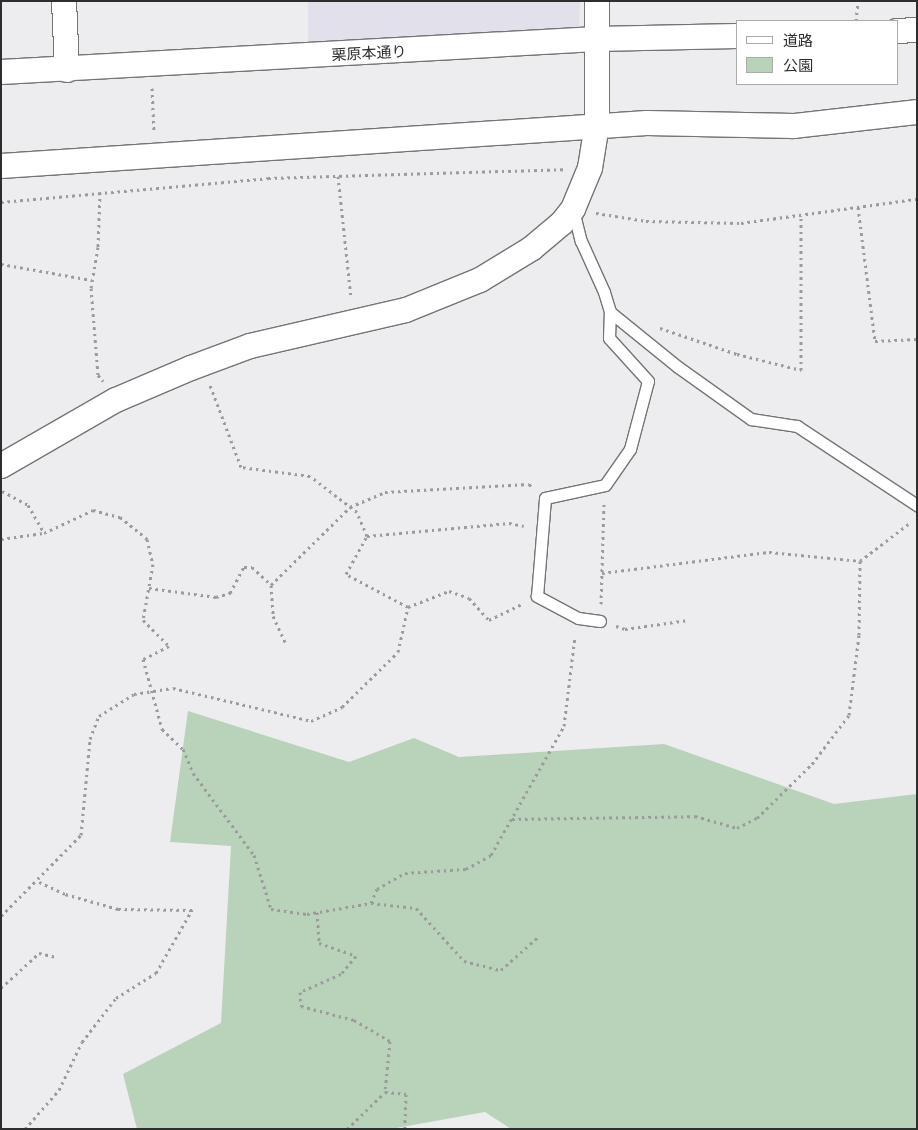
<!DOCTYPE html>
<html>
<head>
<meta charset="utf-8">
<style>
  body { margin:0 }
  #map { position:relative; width:918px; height:1130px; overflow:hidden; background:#ededef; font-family:"Archivo Narrow","Noto Sans JP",sans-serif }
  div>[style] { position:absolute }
  .built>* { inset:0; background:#e2e1eb }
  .green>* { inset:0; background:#b9d2ba }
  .path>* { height:3px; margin-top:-1.5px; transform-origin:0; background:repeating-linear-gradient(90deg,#9b9b9c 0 2.5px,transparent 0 6.5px) }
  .roads { filter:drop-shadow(1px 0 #747476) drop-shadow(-1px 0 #747476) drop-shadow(0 1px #747476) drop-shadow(0 -1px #747476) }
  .service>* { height:11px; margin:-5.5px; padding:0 5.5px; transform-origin:5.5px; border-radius:5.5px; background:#fff }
  .minor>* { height:24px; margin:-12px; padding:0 12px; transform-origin:12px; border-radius:12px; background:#fff }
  span { translate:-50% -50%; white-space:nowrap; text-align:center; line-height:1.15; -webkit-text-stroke:4px #fff; paint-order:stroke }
  .street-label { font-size:15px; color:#2e2e2e }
  .frame { position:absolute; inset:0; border:2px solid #2e2e2e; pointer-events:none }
  .legend { position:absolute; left:736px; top:20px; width:162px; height:65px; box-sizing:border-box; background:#fff; border:1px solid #ababab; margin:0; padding:6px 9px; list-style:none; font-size:15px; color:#2e2e2e }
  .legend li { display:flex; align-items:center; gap:10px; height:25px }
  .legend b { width:25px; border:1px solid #ababab }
</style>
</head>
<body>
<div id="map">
  <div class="built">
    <div style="clip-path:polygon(308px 1px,580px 1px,579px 28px,308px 44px)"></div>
  </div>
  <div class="green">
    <div style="clip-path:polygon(188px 711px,349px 762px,414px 738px,459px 757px,664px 744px,834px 804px,917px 794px,917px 1129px,511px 1129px,485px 1112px,391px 1129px,137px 1129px,123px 1074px,221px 1023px,231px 846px,170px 842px)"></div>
  </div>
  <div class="path">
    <div style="left:856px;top:21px;width:20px;rotate:-84deg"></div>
    <div style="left:152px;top:88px;width:44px;rotate:87.4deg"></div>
    <div style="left:338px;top:176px;width:122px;rotate:83.9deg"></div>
    <div style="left:100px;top:192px;width:55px;rotate:92.1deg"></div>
    <div style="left:98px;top:247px;width:42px;rotate:99.7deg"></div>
    <div style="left:91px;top:288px;width:87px;rotate:85.4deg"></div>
    <div style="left:98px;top:375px;width:8px;rotate:50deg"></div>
    <div style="left:1px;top:202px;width:268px;rotate:-5.1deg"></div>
    <div style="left:268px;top:178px;width:296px;rotate:-1.7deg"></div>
    <div style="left:858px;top:207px;width:135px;rotate:82.8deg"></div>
    <div style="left:875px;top:341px;width:42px;rotate:-2.7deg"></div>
    <div style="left:596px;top:213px;width:51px;rotate:9.1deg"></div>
    <div style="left:646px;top:221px;width:95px;rotate:1.2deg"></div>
    <div style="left:741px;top:223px;width:178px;rotate:-7.8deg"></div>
    <div style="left:1px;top:264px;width:92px;rotate:10deg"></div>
    <div style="left:660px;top:328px;width:81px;rotate:18.7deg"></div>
    <div style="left:737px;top:354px;width:66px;rotate:14deg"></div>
    <div style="left:801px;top:370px;width:155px;rotate:-90deg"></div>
    <div style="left:2px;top:491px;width:30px;rotate:28deg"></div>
    <div style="left:28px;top:505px;width:32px;rotate:60deg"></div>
    <div style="left:44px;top:533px;width:54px;rotate:-25.1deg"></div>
    <div style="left:93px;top:510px;width:28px;rotate:15deg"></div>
    <div style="left:120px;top:517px;width:35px;rotate:39deg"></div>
    <div style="left:147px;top:539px;width:26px;rotate:77deg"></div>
    <div style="left:153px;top:564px;width:57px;rotate:100.1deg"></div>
    <div style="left:143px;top:620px;width:37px;rotate:45deg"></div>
    <div style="left:169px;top:646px;width:29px;rotate:153deg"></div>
    <div style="left:143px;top:659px;width:73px;rotate:74.8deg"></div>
    <div style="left:162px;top:729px;width:29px;rotate:44deg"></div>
    <div style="left:183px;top:749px;width:26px;rotate:67deg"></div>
    <div style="left:193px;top:773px;width:102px;rotate:53.4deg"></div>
    <div style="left:254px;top:855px;width:57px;rotate:72.5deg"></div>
    <div style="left:271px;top:909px;width:36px;rotate:8deg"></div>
    <div style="left:307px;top:914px;width:65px;rotate:-9.8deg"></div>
    <div style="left:371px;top:903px;width:45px;rotate:6.3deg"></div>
    <div style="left:416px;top:908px;width:72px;rotate:47.8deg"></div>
    <div style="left:464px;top:961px;width:38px;rotate:14deg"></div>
    <div style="left:501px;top:970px;width:51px;rotate:-41.8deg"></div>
    <div style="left:367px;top:536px;width:143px;rotate:-5.2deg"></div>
    <div style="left:509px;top:523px;width:15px;rotate:11deg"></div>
    <div style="left:1px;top:539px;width:43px;rotate:-7.9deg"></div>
    <div style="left:602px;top:573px;width:168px;rotate:-7.2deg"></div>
    <div style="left:769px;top:552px;width:91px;rotate:5.6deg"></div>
    <div style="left:860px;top:561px;width:64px;rotate:-37.4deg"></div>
    <div style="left:271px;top:585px;width:111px;rotate:-44.6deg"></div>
    <div style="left:350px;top:507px;width:38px;rotate:-23deg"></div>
    <div style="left:385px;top:492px;width:144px;rotate:-3.2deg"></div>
    <div style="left:529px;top:484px;width:6px;rotate:45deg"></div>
    <div style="left:149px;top:588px;width:68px;rotate:7.7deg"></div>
    <div style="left:216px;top:597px;width:15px;rotate:-16deg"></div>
    <div style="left:230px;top:593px;width:30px;rotate:-62deg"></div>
    <div style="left:244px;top:567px;width:8px"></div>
    <div style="left:252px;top:567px;width:26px;rotate:43deg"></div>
    <div style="left:271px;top:585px;width:31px;rotate:86deg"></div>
    <div style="left:273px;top:616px;width:29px;rotate:65deg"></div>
    <div style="left:601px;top:604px;width:101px;rotate:-88.3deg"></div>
    <div style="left:408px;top:607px;width:44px;rotate:-21.3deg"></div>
    <div style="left:449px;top:591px;width:21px;rotate:19deg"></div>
    <div style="left:469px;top:598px;width:30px;rotate:48deg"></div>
    <div style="left:489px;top:620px;width:37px;rotate:-26deg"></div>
    <div style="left:616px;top:626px;width:9px;rotate:18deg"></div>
    <div style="left:625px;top:629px;width:64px;rotate:-8.1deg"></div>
    <div style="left:512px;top:819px;width:183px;rotate:-0.9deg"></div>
    <div style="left:695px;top:816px;width:44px;rotate:15.9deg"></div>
    <div style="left:737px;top:828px;width:22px;rotate:-27deg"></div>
    <div style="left:757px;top:818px;width:77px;rotate:-44.5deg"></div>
    <div style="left:812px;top:764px;width:61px;rotate:-52.9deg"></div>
    <div style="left:849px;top:715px;width:81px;rotate:-82.9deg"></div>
    <div style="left:859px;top:635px;width:74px;rotate:-89.2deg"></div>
    <div style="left:371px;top:903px;width:15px;rotate:-67deg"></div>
    <div style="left:377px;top:889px;width:32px;rotate:-30deg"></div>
    <div style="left:405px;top:873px;width:61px;rotate:-3.8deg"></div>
    <div style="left:466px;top:869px;width:29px;rotate:-29deg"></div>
    <div style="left:491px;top:855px;width:148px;rotate:-60.5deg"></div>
    <div style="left:564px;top:726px;width:91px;rotate:-83deg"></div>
    <div style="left:317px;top:912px;width:31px;rotate:86deg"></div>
    <div style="left:319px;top:943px;width:39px;rotate:19deg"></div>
    <div style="left:356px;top:956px;width:23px;rotate:130deg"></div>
    <div style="left:341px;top:974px;width:45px;rotate:156.3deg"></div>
    <div style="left:300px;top:992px;width:14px;rotate:86deg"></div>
    <div style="left:301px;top:1006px;width:55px;rotate:14.8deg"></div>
    <div style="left:354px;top:1020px;width:42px;rotate:30.3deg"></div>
    <div style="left:390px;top:1041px;width:51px;rotate:95.6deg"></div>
    <div style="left:1px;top:916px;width:114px;rotate:-45.4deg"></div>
    <div style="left:81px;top:835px;width:96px;rotate:-84.6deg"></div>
    <div style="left:90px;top:739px;width:25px;rotate:-69deg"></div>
    <div style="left:99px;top:716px;width:41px;rotate:-32.2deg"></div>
    <div style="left:134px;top:694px;width:39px;rotate:-9deg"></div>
    <div style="left:173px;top:688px;width:142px;rotate:13.4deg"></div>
    <div style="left:311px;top:721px;width:34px;rotate:-24deg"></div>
    <div style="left:342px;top:707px;width:78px;rotate:-44.5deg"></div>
    <div style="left:398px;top:652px;width:46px;rotate:-77.5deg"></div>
    <div style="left:408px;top:607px;width:70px;rotate:-152deg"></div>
    <div style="left:346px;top:574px;width:43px;rotate:-61.1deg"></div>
    <div style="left:367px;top:536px;width:26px;rotate:-113deg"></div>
    <div style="left:357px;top:512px;width:59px;rotate:-142.5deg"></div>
    <div style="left:310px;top:476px;width:70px;rotate:-172.6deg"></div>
    <div style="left:241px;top:467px;width:88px;rotate:-110.7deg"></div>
    <div style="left:1px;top:988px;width:52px;rotate:-42.6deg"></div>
    <div style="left:39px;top:953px;width:17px;rotate:13deg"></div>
    <div style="left:25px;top:1129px;width:52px;rotate:-48.9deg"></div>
    <div style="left:59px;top:1090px;width:53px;rotate:-64.4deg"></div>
    <div style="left:82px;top:1042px;width:56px;rotate:-52.3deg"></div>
    <div style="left:116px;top:998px;width:47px;rotate:-32deg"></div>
    <div style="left:156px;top:973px;width:73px;rotate:-60.3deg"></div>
    <div style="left:192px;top:910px;width:74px;rotate:-179.2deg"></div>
    <div style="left:118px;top:909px;width:55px;rotate:-164.2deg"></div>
    <div style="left:65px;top:894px;width:31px;rotate:-155deg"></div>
    <div style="left:347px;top:1129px;width:53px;rotate:-44.2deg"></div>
    <div style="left:385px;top:1092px;width:21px;rotate:5deg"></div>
    <div style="left:406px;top:1094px;width:35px;rotate:92deg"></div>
  </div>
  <div class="roads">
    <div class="service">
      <div style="left:573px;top:210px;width:32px;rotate:76deg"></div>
      <div style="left:581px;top:241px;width:56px;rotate:65.7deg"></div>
      <div style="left:604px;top:292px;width:21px;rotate:73deg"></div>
      <div style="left:610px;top:312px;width:87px;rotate:39deg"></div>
      <div style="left:678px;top:367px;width:90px;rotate:35.5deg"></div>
      <div style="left:751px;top:419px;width:47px;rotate:8.7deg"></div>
      <div style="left:797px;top:426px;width:144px;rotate:33.4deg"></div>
      <div style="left:600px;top:621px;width:22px;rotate:-172deg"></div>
      <div style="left:578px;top:618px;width:47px;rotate:-151.8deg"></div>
      <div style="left:537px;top:596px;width:98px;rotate:-85.3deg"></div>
      <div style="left:545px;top:498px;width:61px;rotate:-12.2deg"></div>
      <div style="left:605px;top:485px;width:44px;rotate:-55.2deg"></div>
      <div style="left:630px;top:449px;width:70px;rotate:-75.2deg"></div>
      <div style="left:648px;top:381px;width:58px;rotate:-132.2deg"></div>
      <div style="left:609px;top:338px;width:26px;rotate:-88deg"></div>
    </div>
    <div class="minor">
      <div style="left:64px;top:1px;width:69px;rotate:87.5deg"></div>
      <div style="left:897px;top:31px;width:20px;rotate:-3deg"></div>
      <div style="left:1px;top:72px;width:596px;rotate:-3.17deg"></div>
      <div style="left:596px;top:39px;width:141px;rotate:-1.2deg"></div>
      <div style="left:1px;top:166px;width:647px;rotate:-3.81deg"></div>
      <div style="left:647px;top:123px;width:147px;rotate:1.2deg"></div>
      <div style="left:794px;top:126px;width:124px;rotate:-6.5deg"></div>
      <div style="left:1px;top:466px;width:133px;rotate:-29.9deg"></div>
      <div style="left:116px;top:400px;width:82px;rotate:-23.1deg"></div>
      <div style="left:191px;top:368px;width:63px;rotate:-20.4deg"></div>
      <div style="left:250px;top:346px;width:160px;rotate:-13deg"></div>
      <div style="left:406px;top:310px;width:80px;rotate:-22.1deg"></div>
      <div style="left:480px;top:280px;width:60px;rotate:-31.3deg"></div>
      <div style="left:531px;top:249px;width:40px;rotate:-40deg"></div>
      <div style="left:562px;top:223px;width:18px;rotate:-52deg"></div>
      <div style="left:573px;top:209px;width:44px;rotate:-67.5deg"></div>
      <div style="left:590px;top:168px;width:44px;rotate:-80.8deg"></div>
      <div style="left:597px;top:125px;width:124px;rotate:-90deg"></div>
    </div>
  </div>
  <div class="street-label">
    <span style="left:369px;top:53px;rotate:-3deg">栗原本通り</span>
  </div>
  <div class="frame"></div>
  <ul class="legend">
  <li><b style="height:6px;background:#fff"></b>道路</li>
  <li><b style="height:14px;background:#b9d2ba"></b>公園</li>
  </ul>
</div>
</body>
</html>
